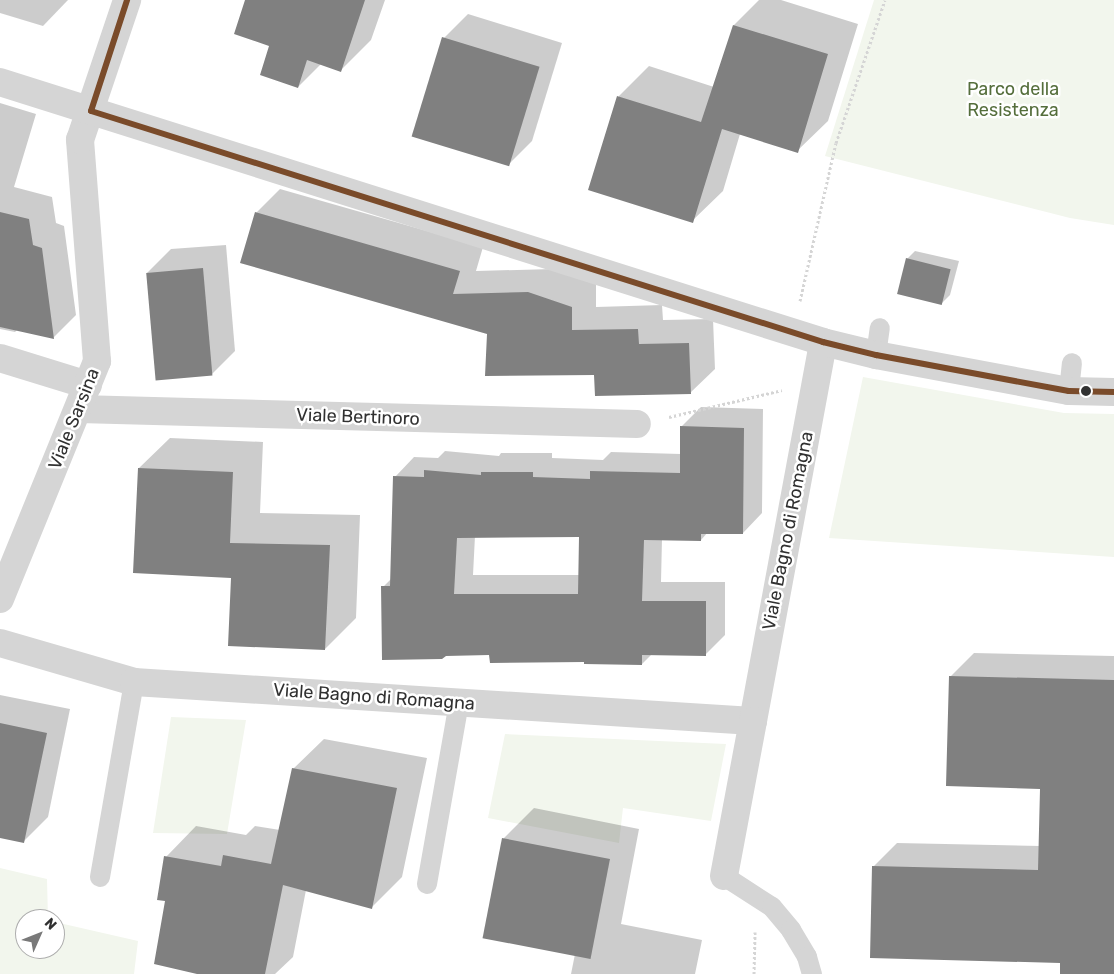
<!DOCTYPE html>
<html>
<head>
<meta charset="utf-8">
<style>
  body { margin:0 }
  #map { position:relative; width:1114px; height:974px; overflow:hidden; background:#fff; font-family:Rubik,sans-serif }
  div>[style] { position:absolute }
  .green>* { inset:0; background:#f2f6ed }
  .shadow>* { inset:0; background:#0003 }
  .building>* { inset:0; background:#808080; transform-origin:0 0 }
  .path>* { height:3px; margin-top:-1.5px; transform-origin:0; background:repeating-linear-gradient(90deg,#d5d5d5 0 2.5px,transparent 0 5px) }
  .service>* { height:20px; margin:-10px; padding:0 10px; transform-origin:10px; border-radius:10px; background:#d5d5d5 }
  .minor>* { height:28px; margin:-14px; padding:0 14px; transform-origin:14px; border-radius:14px; background:#d5d5d5 }
  .tertiary>* { height:28px; margin:-14px; padding:0 14px; transform-origin:14px; border-radius:14px; background:#d5d5d5 }
  .bus-1>* { height:6px; margin:-3px; padding:0 3px; transform-origin:3px; border-radius:3px; background:#7a4b2a }
  .dots>* { width:14px; height:14px; translate:-50% -50%; box-sizing:border-box; border:2px solid #fff; border-radius:50% }
  span { translate:-50% -50%; white-space:nowrap; text-align:center; line-height:1.15; -webkit-text-stroke:5px #fff; paint-order:stroke }
  .park-label { font-size:18px; color:#556e3c }
  .street-label { font-size:18px; color:#313131 }
  .north { position:absolute; left:15px; top:909px; width:50px; height:50px; box-sizing:border-box; background:#fff; border:1px solid #adadad; border-radius:50%; rotate:46deg; font-size:14px; font-weight:700; line-height:20px; text-align:center; color:#313131 }
  .north::after { content:''; display:block; margin:auto; width:18px; height:22px; background:#797979; clip-path:polygon(50% 0,100% 100%,50% 72%,0 100%) }
</style>
</head>
<body>
<div id="map">
  <div class="green">
    <div style="clip-path:polygon(874px 0,1114px 0,1114px 225px,1070px 218px,825px 156px)"></div>
    <div style="clip-path:polygon(863px 377px,1064px 413px,1114px 414px,1114px 557px,829px 538px)"></div>
    <div style="clip-path:polygon(171px 717px,246px 720px,227px 834px,153px 833px)"></div>
    <div style="clip-path:polygon(505px 734px,726px 744px,711px 821px,623px 808px,619px 843px,488px 818px)"></div>
    <div style="clip-path:polygon(0 868px,47px 879px,48px 919px,25px 919px,25px 949px,55px 949px,55px 922px,138px 941px,134px 974px,0 974px)"></div>
  </div>
  <div class="shadow">
    <div style="clip-path:polygon(0 0,68px 0,43px 26px,0 13px)"></div>
    <div style="clip-path:polygon(247px 0,385px 0,371px 40px,341px 70px,321px 64px,298px 87px,271px 45px)"></div>
    <div style="clip-path:polygon(759px 0,781px 0,858px 24px,828px 121px,797px 151px,740px 134px,723px 191px,692px 221px,590px 189px,619px 96px,649px 66px,714px 87px,734px 25px)"></div>
    <div style="clip-path:polygon(468px 14px,562px 43px,532px 141px,508px 165px,444px 38px)"></div>
    <div style="clip-path:polygon(0 103px,36px 114px,14px 187px,52px 197px,56px 223px,64px 226px,76px 315px,53px 338px,18px 329px,15px 332px,0 329px)"></div>
    <div style="clip-path:polygon(280px 189px,483px 247px,476px 271px,553px 269px,596px 283px,596px 307px,662px 305px,663px 320px,713px 319px,715px 369px,690px 393px,596px 373px,489px 333px,256px 213px)"></div>
    <div style="clip-path:polygon(226px 245px,235px 351px,211px 375px,147px 273px,171px 249px)"></div>
    <div style="clip-path:polygon(915px 251px,959px 261px,950px 295px,942px 303px,907px 259px)"></div>
    <div style="clip-path:polygon(evenodd,701px 407px,763px 409px,762px 513px,743px 533px,708px 532px,701px 540px,662px 539px,661px 582px,725px 582px,725px 635px,705px 655px,652px 654px,642px 664px,491px 654px,445px 655px,383px 587px,392px 578px,395px 477px,414px 457px,438px 458px,445px 451px,499px 456px,501px 453px,552px 453px,552px 458px,603px 460px,611px 452px,681px 454px,682px 426px,701px 407px,475px 536px,580px 536px,580px 575px,473px 575px,475px 536px)"></div>
    <div style="clip-path:polygon(170px 438px,263px 442px,260px 513px,360px 515px,356px 618px,325px 649px,232px 576px,139px 468px)"></div>
    <div style="clip-path:polygon(974px 653px,1114px 656px,1114px 974px,1061px 974px,1062px 962px,873px 867px,897px 843px,1040px 846px,1041px 787px,950px 677px)"></div>
    <div style="clip-path:polygon(0 695px,70px 709px,48px 817px,24px 841px,0 837px)"></div>
    <div style="clip-path:polygon(324px 739px,427px 758px,402px 877px,372px 907px,306px 890px,293px 957px,275px 974px,203px 974px,167px 900px,166px 857px,196px 826px,246px 835px,255px 826px,280px 830px,293px 769px)"></div>
    <div style="clip-path:polygon(534px 808px,639px 829px,621px 924px,702px 940px,695px 974px,571px 974px,575px 954px,485px 937px,504px 838px)"></div>
  </div>
  <div class="building">
    <div style="clip-path:polygon(245px 0,365px 0,341px 72px,307px 60px,298px 88px,260px 75px,269px 46px,234px 34px)"></div>
    <div style="clip-path:polygon(733px 25px,828px 54px,798px 153px,722px 129px,693px 223px,588px 190px,617px 96px,701px 122px)"></div>
    <div style="left:442px;top:37px;width:102px;height:104px;rotate:17deg"></div>
    <div style="clip-path:polygon(0 212px,29px 219px,33px 245px,42px 248px,54px 339px,0 327px)"></div>
    <div style="clip-path:polygon(255px 212px,460px 271px,453px 294px,528px 292px,572px 307px,572px 330px,638px 329px,639px 344px,689px 343px,691px 394px,595px 396px,594px 375px,485px 376px,487px 334px,240px 263px)"></div>
    <div style="left:906px;top:258px;width:46px;height:37px;rotate:14deg"></div>
    <div style="left:203px;top:268px;width:108px;height:57px;rotate:85deg"></div>
    <div style="clip-path:polygon(evenodd,680px 426px,744px 428px,743px 534px,701px 534px,701px 541px,644px 540px,642px 601px,706px 601px,706px 656px,642px 655px,642px 665px,584px 664px,584px 662px,490px 663px,489px 655px,446px 656px,442px 659px,382px 660px,381px 586px,390px 586px,393px 476px,424px 477px,424px 470px,481px 475px,481px 472px,533px 472px,533px 477px,590px 479px,590px 471px,680px 473px,680px 426px,579px 537px,578px 594px,454px 594px,457px 538px,579px 537px)"></div>
    <div style="clip-path:polygon(138px 468px,233px 472px,230px 543px,330px 545px,325px 650px,228px 646px,231px 578px,133px 573px)"></div>
    <div style="clip-path:polygon(949px 676px,1114px 680px,1114px 974px,1060px 974px,1060px 963px,870px 958px,872px 866px,1038px 870px,1040px 789px,946px 786px)"></div>
    <div style="clip-path:polygon(0 723px,47px 733px,24px 843px,0 838px)"></div>
    <div style="clip-path:polygon(292px 768px,397px 788px,372px 909px,283px 885px,265px 974px,197px 974px,154px 964px,165px 901px,157px 900px,164px 856px,221px 866px,223px 855px,271px 864px)"></div>
    <div style="left:502px;top:838px;width:110px;height:102px;rotate:11deg"></div>
  </div>
  <div class="path">
    <div style="left:800px;top:301px;width:162px;rotate:-77.2deg"></div>
    <div style="left:836px;top:143px;width:151px;rotate:-71.1deg"></div>
    <div style="left:669px;top:417px;width:116px;rotate:-13.4deg"></div>
    <div style="left:754px;top:974px;width:42px;rotate:-88.6deg"></div>
  </div>
  <div class="service">
    <div style="left:876px;top:355px;width:27px;rotate:-82deg"></div>
    <div style="left:1069px;top:391px;width:28px;rotate:-84deg"></div>
    <div style="left:724px;top:876px;width:57px;rotate:32.9deg"></div>
    <div style="left:772px;top:907px;width:30px;rotate:50deg"></div>
    <div style="left:791px;top:930px;width:31px;rotate:59deg"></div>
    <div style="left:807px;top:957px;width:18px;rotate:74deg"></div>
    <div style="left:100px;top:877px;width:198px;rotate:-80.1deg"></div>
    <div style="left:427px;top:884px;width:184px;rotate:-80deg"></div>
  </div>
  <div class="minor">
    <div style="left:0;top:358px;width:92px;rotate:17.1deg"></div>
    <div style="left:79px;top:409px;width:558px;rotate:1.54deg"></div>
    <div style="left:0;top:599px;width:257px;rotate:-67.8deg"></div>
    <div style="left:97px;top:361px;width:222px;rotate:-94.4deg"></div>
    <div style="left:80px;top:140px;width:148px;rotate:-71.4deg"></div>
    <div style="left:0;top:643px;width:140px;rotate:16.2deg"></div>
    <div style="left:134px;top:682px;width:620px;rotate:3.61deg"></div>
    <div style="left:753px;top:721px;width:385px;rotate:-79.5deg"></div>
    <div style="left:724px;top:876px;width:158px;rotate:-79.4deg"></div>
  </div>
  <div class="tertiary">
    <div style="left:0;top:82px;width:863px;rotate:17.53deg"></div>
    <div style="left:823px;top:342px;width:55px;rotate:13.8deg"></div>
    <div style="left:876px;top:355px;width:196px;rotate:10.6deg"></div>
    <div style="left:1069px;top:391px;width:45px;rotate:1.3deg"></div>
  </div>
  <div class="bus-1">
    <div style="left:91px;top:111px;width:768px;rotate:17.51deg"></div>
    <div style="left:823px;top:342px;width:55px;rotate:13.8deg"></div>
    <div style="left:876px;top:355px;width:196px;rotate:10.6deg"></div>
    <div style="left:1069px;top:391px;width:45px;rotate:1.3deg"></div>
    <div style="left:91px;top:111px;width:117px;rotate:-72deg"></div>
  </div>
  <div class="dots">
    <div style="left:1086px;top:391px;background:#313131"></div>
  </div>
  <div class="park-label">
    <span style="left:1013px;top:100px">Parco della<br>Resistenza</span>
  </div>
  <div class="street-label">
    <span style="left:358px;top:417px;rotate:2deg">Viale Bertinoro</span>
    <span style="left:74px;top:419px;rotate:-68deg">Viale Sarsina</span>
    <span style="left:788px;top:531px;rotate:-79deg">Viale Bagno di Romagna</span>
    <span style="left:374px;top:697px;rotate:4deg">Viale Bagno di Romagna</span>
  </div>
  <div class="north">N</div>
</div>
</body>
</html>
